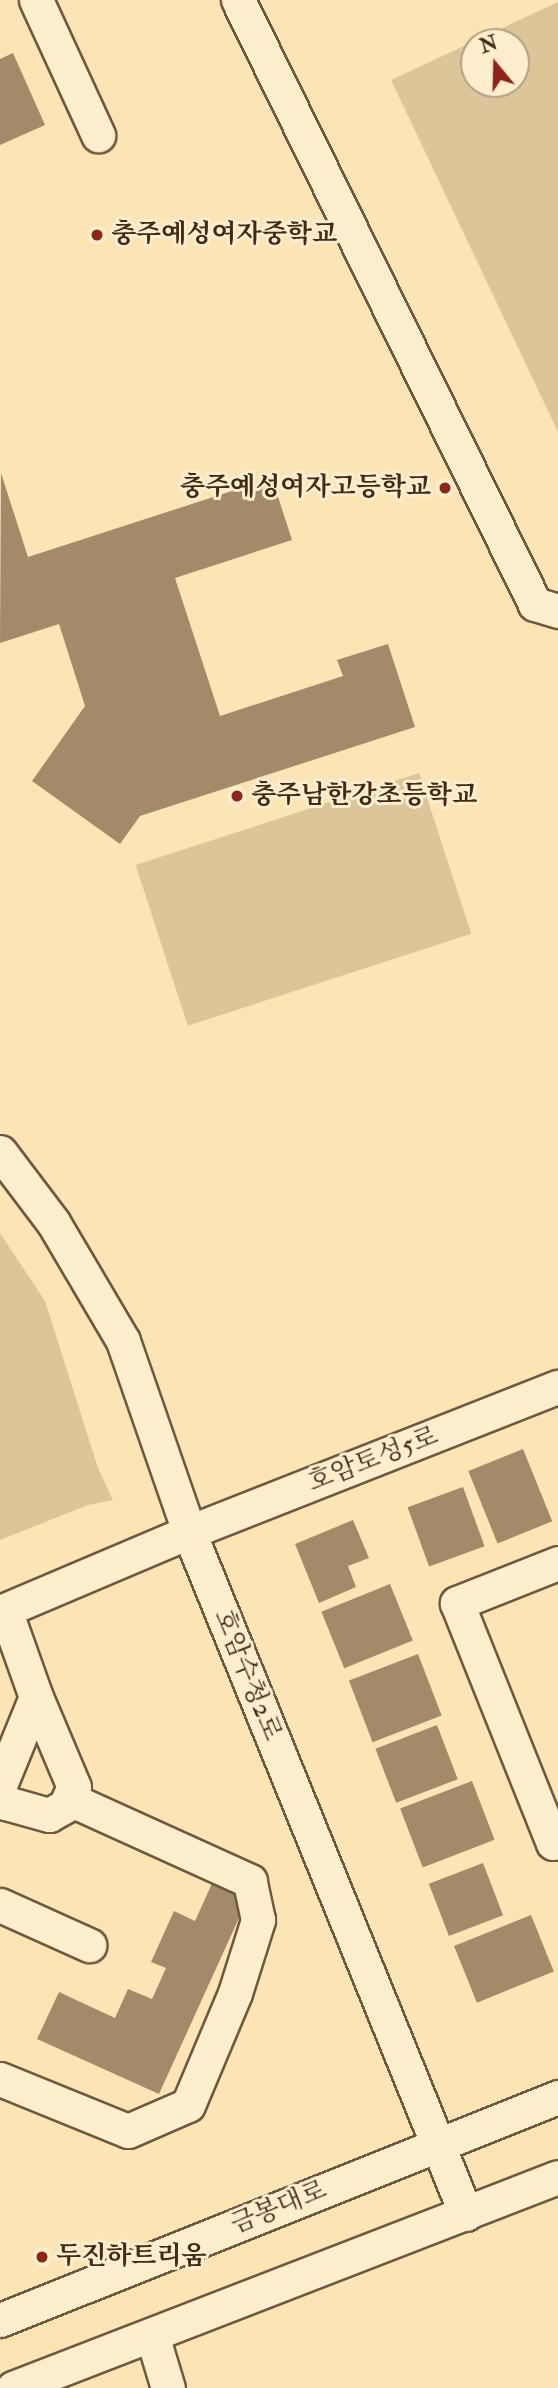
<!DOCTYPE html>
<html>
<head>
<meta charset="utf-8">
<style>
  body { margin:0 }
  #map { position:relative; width:558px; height:2388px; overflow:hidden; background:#fce5b4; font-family:"IM FELL Double Pica","Noto Serif KR",serif }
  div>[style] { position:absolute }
  .green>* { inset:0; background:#dcc599; transform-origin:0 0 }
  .building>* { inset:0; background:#a38b69; transform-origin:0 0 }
  .roads { filter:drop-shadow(2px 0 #70583f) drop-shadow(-2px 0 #70583f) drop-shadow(0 2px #70583f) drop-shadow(0 -2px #70583f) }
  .minor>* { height:33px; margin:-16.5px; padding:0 16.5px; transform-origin:16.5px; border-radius:16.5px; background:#fdeece }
  .dots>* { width:19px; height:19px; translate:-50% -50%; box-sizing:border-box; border:4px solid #fdeece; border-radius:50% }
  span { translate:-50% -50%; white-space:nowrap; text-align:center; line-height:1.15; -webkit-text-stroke:6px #fdeece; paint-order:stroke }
  .poi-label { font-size:26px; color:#422918; font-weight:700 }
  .left { translate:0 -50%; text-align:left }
  .right { translate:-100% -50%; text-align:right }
  .street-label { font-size:26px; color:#422918 }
  .north { position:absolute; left:460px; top:28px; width:70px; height:70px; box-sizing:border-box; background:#fdeece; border:2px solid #b29f85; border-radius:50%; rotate:341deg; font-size:19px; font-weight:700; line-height:28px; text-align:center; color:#422918 }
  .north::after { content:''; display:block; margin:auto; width:24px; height:32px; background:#8f2418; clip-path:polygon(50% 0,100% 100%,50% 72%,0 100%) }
</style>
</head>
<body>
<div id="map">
  <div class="green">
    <div style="clip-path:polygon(evenodd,558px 2px,558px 432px,391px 80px,558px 2px,516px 42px,516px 84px,474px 84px,474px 42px,516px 42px)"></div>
    <div style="left:419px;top:773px;width:169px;height:298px;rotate:72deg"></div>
    <div style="clip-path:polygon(0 1233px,45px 1301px,98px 1468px,113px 1500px,88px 1505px,0 1540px)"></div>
  </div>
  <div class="building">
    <div style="clip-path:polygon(13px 53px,45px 125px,0 145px,0 59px)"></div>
    <div style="clip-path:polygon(1px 473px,28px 557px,272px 478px,292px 540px,175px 578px,220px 716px,343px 676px,337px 660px,388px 644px,415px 727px,140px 816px,120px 844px,32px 781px,85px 706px,59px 624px,0 643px)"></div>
    <div style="left:523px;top:1449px;width:78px;height:59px;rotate:68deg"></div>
    <div style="left:463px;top:1487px;width:63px;height:59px;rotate:70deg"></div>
    <div style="clip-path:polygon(353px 1520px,369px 1558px,348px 1566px,356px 1587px,319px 1603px,295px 1544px)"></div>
    <div style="left:390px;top:1584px;width:61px;height:74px;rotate:68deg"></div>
    <div style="left:418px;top:1654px;width:66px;height:74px;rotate:69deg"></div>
    <div style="left:437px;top:1725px;width:58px;height:66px;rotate:69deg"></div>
    <div style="left:472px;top:1781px;width:63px;height:77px;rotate:69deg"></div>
    <div style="left:483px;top:1863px;width:56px;height:58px;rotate:69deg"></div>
    <div style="clip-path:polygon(214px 1879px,249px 1896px,159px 2094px,37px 2039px,59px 1992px,115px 2018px,128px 1989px,152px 1999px,166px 1968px,151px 1962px,174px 1911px,195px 1921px)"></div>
    <div style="left:531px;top:1915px;width:61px;height:83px;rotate:68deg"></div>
  </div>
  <div class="roads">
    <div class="minor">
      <div style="left:36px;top:0;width:149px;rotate:65.3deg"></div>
      <div style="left:238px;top:0;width:673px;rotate:63.82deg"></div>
      <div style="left:535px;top:604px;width:24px;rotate:17deg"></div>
      <div style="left:0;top:1152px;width:88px;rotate:52.9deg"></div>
      <div style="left:53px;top:1222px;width:138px;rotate:59.5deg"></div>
      <div style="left:123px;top:1341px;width:202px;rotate:70.9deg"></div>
      <div style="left:189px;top:1532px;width:736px;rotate:67.9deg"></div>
      <div style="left:558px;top:1563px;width:109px;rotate:158.4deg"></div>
      <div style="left:457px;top:1603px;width:258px;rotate:68.2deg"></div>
      <div style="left:553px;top:1843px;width:5px;rotate:-22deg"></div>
      <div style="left:0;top:1785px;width:95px;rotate:-67.8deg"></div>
      <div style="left:0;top:1793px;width:12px;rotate:59deg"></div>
      <div style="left:6px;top:1803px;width:45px;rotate:15.6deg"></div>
      <div style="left:49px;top:1815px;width:18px;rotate:-29deg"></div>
      <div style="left:65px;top:1806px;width:21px;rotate:-65deg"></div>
      <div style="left:74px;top:1787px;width:98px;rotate:-112.9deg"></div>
      <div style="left:36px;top:1697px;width:92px;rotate:-109.6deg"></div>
      <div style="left:5px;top:1610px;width:200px;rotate:-23deg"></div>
      <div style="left:189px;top:1532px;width:396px;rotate:-21.5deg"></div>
      <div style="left:0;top:1905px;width:98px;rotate:24.2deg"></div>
      <div style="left:0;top:2079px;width:138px;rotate:22.1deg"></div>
      <div style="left:128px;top:2131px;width:65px;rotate:-23.4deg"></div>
      <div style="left:188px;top:2105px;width:121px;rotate:-67.2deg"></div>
      <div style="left:235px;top:1993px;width:77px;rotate:-72.5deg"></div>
      <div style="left:258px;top:1920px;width:40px;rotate:-102deg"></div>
      <div style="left:250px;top:1881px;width:199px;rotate:-155.6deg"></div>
      <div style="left:0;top:2320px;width:601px;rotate:-21.78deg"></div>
      <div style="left:152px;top:2335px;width:55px;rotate:73.2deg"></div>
      <div style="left:13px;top:2388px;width:584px;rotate:-21.16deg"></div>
    </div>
  </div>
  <div class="dots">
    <div style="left:97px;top:235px;background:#8f2418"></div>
    <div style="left:445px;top:488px;background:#8f2418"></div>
    <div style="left:237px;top:796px;background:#8f2418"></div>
    <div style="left:42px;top:2257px;background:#8f2418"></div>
  </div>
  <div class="poi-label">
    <span class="left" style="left:111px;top:235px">충주예성여자중학교</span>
    <span class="right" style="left:431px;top:488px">충주예성여자고등학교</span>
    <span class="left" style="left:251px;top:796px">충주남한강초등학교</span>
    <span class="left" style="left:56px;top:2257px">두진하트리움</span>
  </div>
  <div class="street-label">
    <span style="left:373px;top:1460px;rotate:-21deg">호암토성5로</span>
    <span style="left:247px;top:1675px;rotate:68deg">호암수청2로</span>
    <span style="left:279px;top:2208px;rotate:-22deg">금봉대로</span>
  </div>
  <div class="north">N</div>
</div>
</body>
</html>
